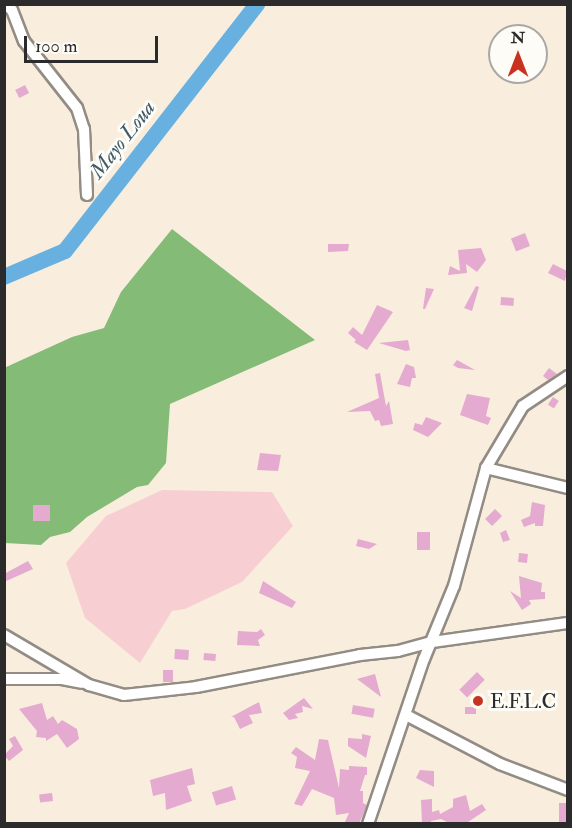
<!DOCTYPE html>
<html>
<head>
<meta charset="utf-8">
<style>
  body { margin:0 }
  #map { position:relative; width:572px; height:828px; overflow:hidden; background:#f9eede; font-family:"IM FELL Double Pica",serif }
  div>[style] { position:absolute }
  .built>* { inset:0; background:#f7cfd2 }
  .forest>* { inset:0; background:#84bb77 }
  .river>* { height:16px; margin:-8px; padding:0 8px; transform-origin:8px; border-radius:8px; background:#68b0df }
  .building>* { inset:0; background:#e4aacf; transform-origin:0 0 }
  .roads { filter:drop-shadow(2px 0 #928c84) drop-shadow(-2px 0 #928c84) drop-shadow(0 2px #928c84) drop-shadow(0 -2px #928c84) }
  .street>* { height:10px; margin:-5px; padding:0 5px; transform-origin:5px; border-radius:5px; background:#fff }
  .dots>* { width:16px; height:16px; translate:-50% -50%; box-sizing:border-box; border:3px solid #fdfcf7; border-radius:50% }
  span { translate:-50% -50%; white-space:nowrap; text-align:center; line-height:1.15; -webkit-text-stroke:6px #fdfcf7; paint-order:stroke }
  .poi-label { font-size:20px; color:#2b2b2b }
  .left { translate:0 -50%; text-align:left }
  .water-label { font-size:21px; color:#405a6a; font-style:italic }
  .frame { position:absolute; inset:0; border:6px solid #2b2b2b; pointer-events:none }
  .north { position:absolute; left:488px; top:24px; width:60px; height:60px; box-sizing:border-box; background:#fdfcf7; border:2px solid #a9a8a5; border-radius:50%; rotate:0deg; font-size:16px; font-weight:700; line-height:24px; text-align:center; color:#2b2b2b }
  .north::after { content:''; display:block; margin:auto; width:21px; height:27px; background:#c8321e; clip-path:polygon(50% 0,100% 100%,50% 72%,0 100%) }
  .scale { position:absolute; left:24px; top:36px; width:134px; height:27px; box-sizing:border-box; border:3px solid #2b2b2b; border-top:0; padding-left:8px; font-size:18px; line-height:21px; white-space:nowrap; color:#2b2b2b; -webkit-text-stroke:4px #fdfcf7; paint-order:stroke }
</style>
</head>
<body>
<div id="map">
  <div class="built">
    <div style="clip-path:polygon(162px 490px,272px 492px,293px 526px,242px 582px,185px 609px,172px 611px,140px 663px,85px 618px,66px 563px,106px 516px)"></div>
  </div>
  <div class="forest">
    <div style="clip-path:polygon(172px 229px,315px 340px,170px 404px,166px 463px,148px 485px,137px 487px,87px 517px,70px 532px,50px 537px,41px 545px,5px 543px,4px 368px,72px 337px,104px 328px,121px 292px)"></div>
  </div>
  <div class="river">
    <div style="left:4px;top:277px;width:66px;rotate:-23.1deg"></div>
    <div style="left:65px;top:251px;width:313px;rotate:-52.1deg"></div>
  </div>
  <div class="building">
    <div style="left:25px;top:85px;width:9px;height:11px;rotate:63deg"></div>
    <div style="left:525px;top:233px;width:14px;height:15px;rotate:69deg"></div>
    <div style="clip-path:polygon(328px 244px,349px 244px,348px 251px,328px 252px)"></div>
    <div style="clip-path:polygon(481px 248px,486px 260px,477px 272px,466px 264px,467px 273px,448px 275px,450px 266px,460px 271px,458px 250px)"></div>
    <div style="clip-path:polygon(553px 264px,567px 271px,565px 281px,548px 273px)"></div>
    <div style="clip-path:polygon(476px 286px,479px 287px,472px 311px,464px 308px)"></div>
    <div style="clip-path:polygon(426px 288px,434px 289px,425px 309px,423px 309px)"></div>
    <div style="left:501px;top:297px;width:13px;height:8px;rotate:4deg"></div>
    <div style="clip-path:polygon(377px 305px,393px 312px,367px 350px,354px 342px,356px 340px,348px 333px,353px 327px,362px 335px)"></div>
    <div style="clip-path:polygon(408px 340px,410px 350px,406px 351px,379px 343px)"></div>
    <div style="clip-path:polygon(457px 360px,475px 370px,458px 368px,453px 365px)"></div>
    <div style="clip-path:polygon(406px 364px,414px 367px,416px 378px,412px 378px,410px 387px,397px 384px)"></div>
    <div style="clip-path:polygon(549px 368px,557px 374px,548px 380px,543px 376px)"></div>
    <div style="clip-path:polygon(380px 373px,386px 406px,389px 401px,393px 424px,381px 426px,379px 420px,375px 421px,370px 411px,347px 412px,379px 398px,375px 374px)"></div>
    <div style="clip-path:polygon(467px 394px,490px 398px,486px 416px,491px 418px,488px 425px,460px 415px)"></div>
    <div style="left:553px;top:397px;width:7px;height:9px;rotate:34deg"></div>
    <div style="clip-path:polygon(426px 417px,442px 423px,428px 437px,413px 430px,415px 423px,422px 425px)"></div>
    <div style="clip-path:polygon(260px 453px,281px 455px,278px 471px,257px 470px)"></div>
    <div style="clip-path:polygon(532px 502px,545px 505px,543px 526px,535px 526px,535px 523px,524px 527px,521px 520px,530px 516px)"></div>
    <div style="left:33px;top:505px;width:17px;height:16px"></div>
    <div style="left:495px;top:509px;width:10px;height:14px;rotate:45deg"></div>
    <div style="clip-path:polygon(506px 530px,510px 540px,503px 542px,500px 533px)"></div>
    <div style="left:417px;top:532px;width:13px;height:18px"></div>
    <div style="clip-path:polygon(358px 539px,377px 544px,369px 549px,356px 546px)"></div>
    <div style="left:519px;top:553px;width:9px;height:9px;rotate:6deg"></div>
    <div style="clip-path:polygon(28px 561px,33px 569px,4px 582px,4px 574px)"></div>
    <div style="clip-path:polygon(519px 576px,542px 583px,541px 592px,545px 592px,545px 599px,529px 600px,531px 604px,522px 610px,510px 591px,521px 598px)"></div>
    <div style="clip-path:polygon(263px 581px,296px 602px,292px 608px,259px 593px)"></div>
    <div style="clip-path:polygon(261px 629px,265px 635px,258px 640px,260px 646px,237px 645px,238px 631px,257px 632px)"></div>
    <div style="left:175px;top:649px;width:14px;height:10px;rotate:4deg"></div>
    <div style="left:204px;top:653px;width:12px;height:7px;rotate:5deg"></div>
    <div style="left:163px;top:670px;width:10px;height:12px"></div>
    <div style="left:477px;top:672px;width:11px;height:25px;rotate:45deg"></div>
    <div style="clip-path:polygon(375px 674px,381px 697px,357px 679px)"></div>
    <div style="clip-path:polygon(304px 698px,313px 709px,302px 706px,303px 712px,295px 714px,298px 718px,289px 720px,283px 713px)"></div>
    <div style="clip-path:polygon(259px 702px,262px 713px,249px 715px,253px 723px,240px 729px,234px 717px,231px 717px)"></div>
    <div style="clip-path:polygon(42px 703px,47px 720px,53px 716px,58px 724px,62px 720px,77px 729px,79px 739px,67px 748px,57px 734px,46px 741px,46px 738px,36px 737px,37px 731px,19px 709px)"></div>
    <div style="left:353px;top:705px;width:22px;height:9px;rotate:10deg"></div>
    <div style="left:465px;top:707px;width:11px;height:7px"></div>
    <div style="clip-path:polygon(362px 734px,371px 736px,366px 758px,348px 746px,348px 738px,362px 739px)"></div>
    <div style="clip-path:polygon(15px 736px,23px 750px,9px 761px,4px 755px,13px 746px,9px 739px)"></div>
    <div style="clip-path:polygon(319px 739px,328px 740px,339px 788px,340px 769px,349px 770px,349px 766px,367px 767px,367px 775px,365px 775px,360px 791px,363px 791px,363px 803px,367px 805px,359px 824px,344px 824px,349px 813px,336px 815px,334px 798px,312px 789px,302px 806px,294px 804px,310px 771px,295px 768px,297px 757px,291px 753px,296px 747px,315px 760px)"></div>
    <div style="clip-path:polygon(192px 768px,195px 784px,187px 786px,192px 801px,166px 810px,165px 793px,153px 796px,150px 780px)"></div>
    <div style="clip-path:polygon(420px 770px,434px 771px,434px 787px,416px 778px)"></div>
    <div style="left:232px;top:786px;width:14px;height:21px;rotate:73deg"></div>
    <div style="left:52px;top:793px;width:8px;height:13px;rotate:83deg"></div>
    <div style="clip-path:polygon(466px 795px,470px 811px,482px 804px,486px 810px,465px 824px,451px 824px,441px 819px,431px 821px,431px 824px,422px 824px,421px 800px,432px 799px,432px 812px,439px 810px,440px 814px,453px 807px,453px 799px)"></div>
    <div style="left:559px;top:803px;width:8px;height:21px"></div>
  </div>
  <div class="roads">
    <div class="street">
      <div style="left:5px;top:4px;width:9px;rotate:41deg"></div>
      <div style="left:12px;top:10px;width:33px;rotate:69deg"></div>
      <div style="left:24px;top:41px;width:85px;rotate:51.7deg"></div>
      <div style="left:77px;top:108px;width:22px;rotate:72deg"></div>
      <div style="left:84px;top:129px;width:66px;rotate:87.4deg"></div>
      <div style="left:486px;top:468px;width:84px;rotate:13.7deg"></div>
      <div style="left:4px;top:635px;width:99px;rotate:30.5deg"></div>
      <div style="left:89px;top:685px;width:36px;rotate:16deg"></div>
      <div style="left:124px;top:695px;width:72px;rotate:-6.3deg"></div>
      <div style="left:196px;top:687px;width:167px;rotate:-11deg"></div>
      <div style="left:360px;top:655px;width:38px;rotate:-6deg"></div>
      <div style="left:398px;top:651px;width:35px;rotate:-15deg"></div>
      <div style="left:432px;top:642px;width:137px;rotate:-8deg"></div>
      <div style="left:4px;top:679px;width:58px"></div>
      <div style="left:62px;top:679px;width:20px;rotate:11deg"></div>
      <div style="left:406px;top:715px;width:106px;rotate:27.5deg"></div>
      <div style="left:500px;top:764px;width:73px;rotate:20.9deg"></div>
      <div style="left:368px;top:824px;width:174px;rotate:-71.3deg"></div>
      <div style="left:424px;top:659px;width:79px;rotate:-67.7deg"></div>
      <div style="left:454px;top:586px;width:122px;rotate:-74.8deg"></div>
      <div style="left:486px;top:468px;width:72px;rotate:-59.2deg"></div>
      <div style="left:523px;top:406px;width:54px;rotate:-33.7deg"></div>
    </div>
  </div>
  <div class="dots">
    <div style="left:478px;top:701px;background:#c8321e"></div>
  </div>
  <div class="poi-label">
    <span class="left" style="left:490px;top:701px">E.F.L.C</span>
  </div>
  <div class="water-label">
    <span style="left:123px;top:140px;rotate:-52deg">Mayo Loua</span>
  </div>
  <div class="frame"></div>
  <div class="north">N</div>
  <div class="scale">100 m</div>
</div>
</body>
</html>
